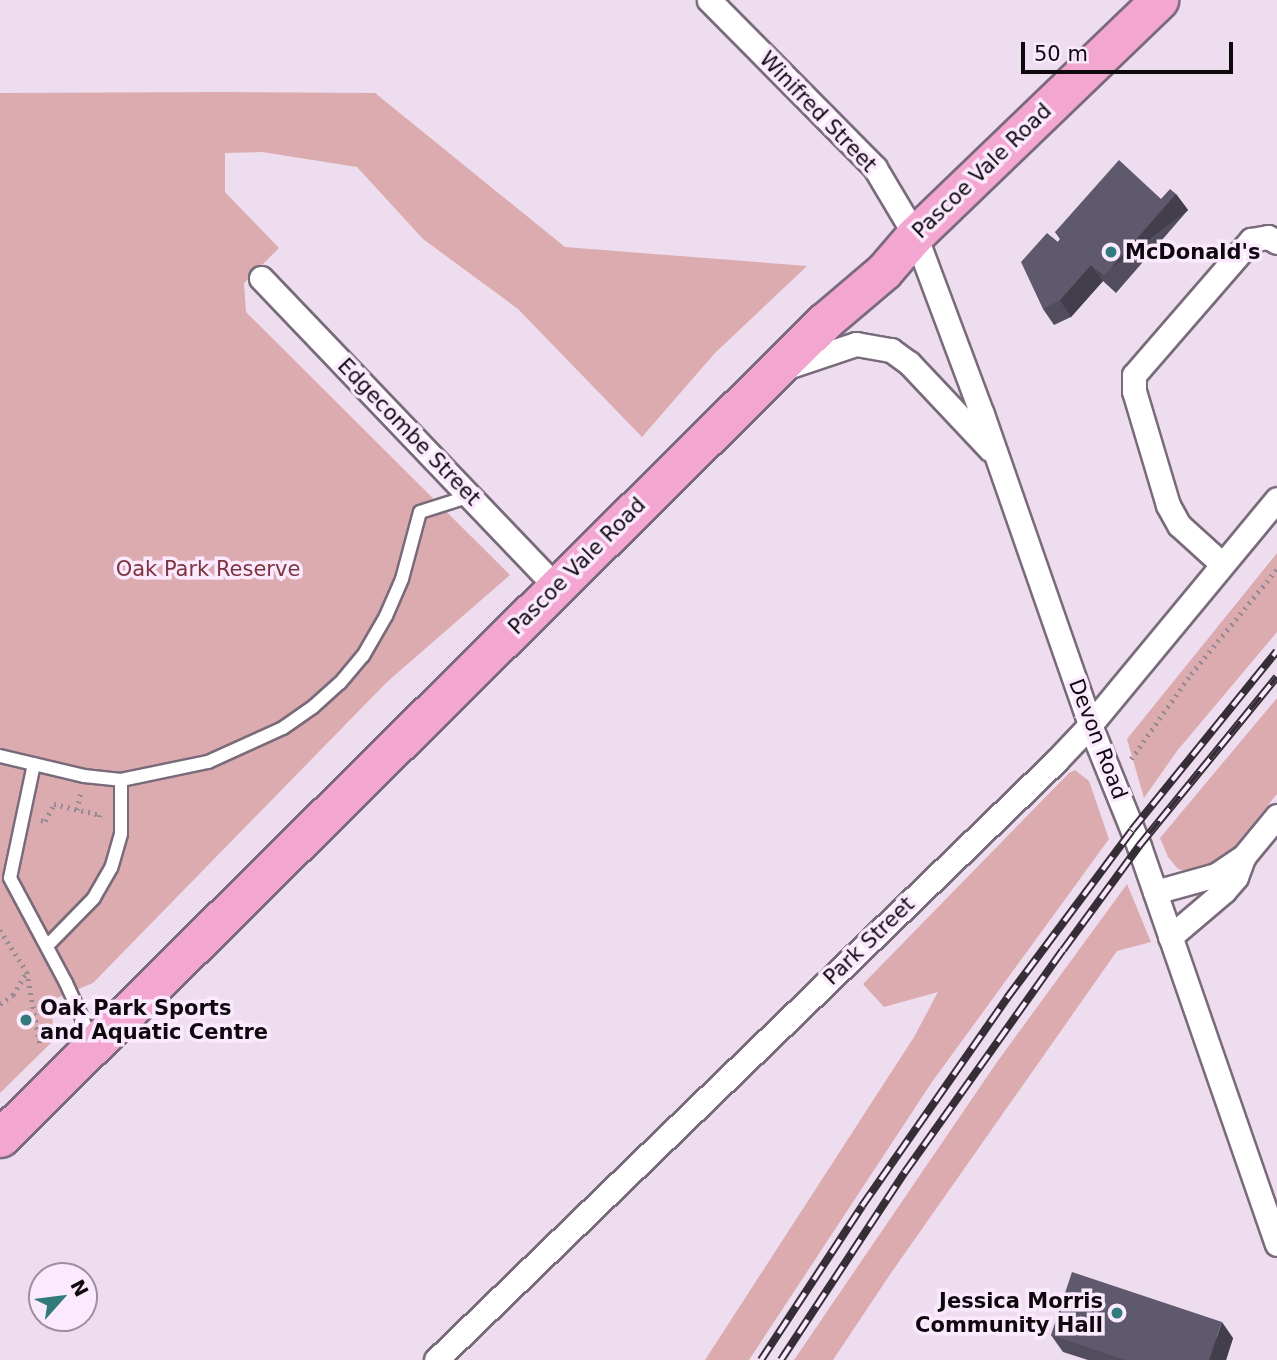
<!DOCTYPE html>
<html>
<head>
<meta charset="utf-8">
<style>
  body { margin:0 }
  #map { position:relative; width:1277px; height:1360px; overflow:hidden; background:#eeddef; font-family:"DejaVu Sans",sans-serif }
  div>[style] { position:absolute }
  .green>* { inset:0; background:#dcabaf }
  .path>* { height:4.5px; margin-top:-2.25px; transform-origin:0; background:repeating-linear-gradient(90deg,#968996 0 2px,transparent 0 7px) }
  .roads { filter:drop-shadow(2px 0 #796b7b) drop-shadow(-2px 0 #796b7b) drop-shadow(0 2px #796b7b) drop-shadow(0 -2px #796b7b) }
  .service>* { height:12px; margin:-6px; padding:0 6px; transform-origin:6px; border-radius:6px; background:#fff }
  .minor>* { height:23px; margin:-11.5px; padding:0 11.5px; transform-origin:11.5px; border-radius:11.5px; background:#fff }
  .primary>* { height:37px; margin:-18.5px; padding:0 18.5px; transform-origin:18.5px; border-radius:18.5px; background:#f3a6d0 }
  .rail>* { height:8px; margin-top:-4px; transform-origin:0; background:repeating-linear-gradient(90deg,#fbeafd 0 16px,#362e36 0 32px); box-sizing:border-box; border-block:2px solid #362e36 }
  .wall>* { inset:0; background:#514d5d }
  .shaded-wall>* { inset:0; background:#423e4c; transform-origin:0 0 }
  .building>* { inset:0; background:#5e596c }
  .dots>* { width:19px; height:19px; translate:-50% -50%; box-sizing:border-box; border:4px solid #fbeafd; border-radius:50% }
  span { translate:-50% -50%; white-space:nowrap; text-align:center; line-height:1.15; -webkit-text-stroke:7px #fbeafd; paint-order:stroke }
  .street-label { font-size:21px; color:#0f090f }
  .poi-label { font-size:21px; color:#0f090f; font-weight:700 }
  .left { translate:0 -50%; text-align:left }
  .right { translate:-100% -50%; text-align:right }
  .park-label { font-size:21px; color:#7e343f }
  .north { position:absolute; left:28px; top:1262px; width:70px; height:70px; box-sizing:border-box; background:#fbeafd; border:2px solid #9d909e; border-radius:50%; rotate:62deg; font-size:19px; font-weight:700; line-height:28px; text-align:center; color:#0f090f }
  .north::after { content:''; display:block; margin:auto; width:24px; height:32px; background:#327b7c; clip-path:polygon(50% 0,100% 100%,50% 72%,0 100%) }
  .scale { position:absolute; left:1021px; top:42px; width:212px; height:32px; box-sizing:border-box; border:4px solid #0f090f; border-top:0; padding-left:9px; font-size:21px; line-height:24px; white-space:nowrap; color:#0f090f; -webkit-text-stroke:5px #fbeafd; paint-order:stroke }
</style>
</head>
<body>
<div id="map">
  <div class="green">
    <div style="clip-path:polygon(224px 92px,375px 93px,565px 247px,807px 266px,715px 353px,642px 437px,518px 309px,423px 239px,357px 167px,262px 152px,225px 153px,225px 192px,279px 248px,244px 283px,246px 312px,510px 575px,387px 682px,93px 983px,50px 1001px,55px 1039px,0 1093px,0 93px)"></div>
    <div style="clip-path:polygon(1277px 553px,1277px 632px,1177px 751px,1144px 798px,1127px 739px)"></div>
    <div style="clip-path:polygon(1277px 698px,1277px 794px,1224px 859px,1194px 873px,1178px 869px,1168px 857px,1160px 838px)"></div>
    <div style="clip-path:polygon(1075px 770px,1089px 781px,1109px 839px,932px 1082px,749px 1360px,705px 1360px,914px 1037px,938px 992px,884px 1007px,863px 984px,1069px 773px)"></div>
    <div style="clip-path:polygon(1127px 884px,1151px 942px,1117px 951px,889px 1276px,833px 1360px,794px 1360px,997px 1062px)"></div>
  </div>
  <div class="path">
    <div style="left:1131px;top:759px;width:104px;rotate:-54.8deg"></div>
    <div style="left:1191px;top:674px;width:136px;rotate:-50.7deg"></div>
    <div style="left:77px;top:810px;width:16px;rotate:-79deg"></div>
    <div style="left:41px;top:820px;width:4px;rotate:14deg"></div>
    <div style="left:45px;top:821px;width:19px;rotate:-62deg"></div>
    <div style="left:54px;top:804px;width:47px;rotate:13.4deg"></div>
    <div style="left:100px;top:815px;width:5px;rotate:101deg"></div>
    <div style="left:0;top:930px;width:50px;rotate:57.3deg"></div>
    <div style="left:27px;top:972px;width:73px;rotate:79.8deg"></div>
    <div style="left:0;top:1004px;width:16px;rotate:-35deg"></div>
    <div style="left:13px;top:995px;width:26px;rotate:-59deg"></div>
  </div>
  <div class="roads">
    <div class="service">
      <div style="left:0;top:756px;width:86px;rotate:13.4deg"></div>
      <div style="left:84px;top:776px;width:37px;rotate:6deg"></div>
      <div style="left:121px;top:780px;width:54px;rotate:90deg"></div>
      <div style="left:121px;top:834px;width:35px;rotate:106deg"></div>
      <div style="left:111px;top:868px;width:34px;rotate:120deg"></div>
      <div style="left:94px;top:898px;width:67px;rotate:134.4deg"></div>
      <div style="left:34px;top:764px;width:116px;rotate:101.9deg"></div>
      <div style="left:10px;top:878px;width:119px;rotate:61.9deg"></div>
      <div style="left:66px;top:983px;width:63px;rotate:65.5deg"></div>
      <div style="left:121px;top:780px;width:89px;rotate:-11.7deg"></div>
      <div style="left:208px;top:762px;width:82px;rotate:-24.4deg"></div>
      <div style="left:283px;top:728px;width:37px;rotate:-35deg"></div>
      <div style="left:313px;top:707px;width:36px;rotate:-42deg"></div>
      <div style="left:340px;top:683px;width:35px;rotate:-50deg"></div>
      <div style="left:363px;top:656px;width:46px;rotate:-60.1deg"></div>
      <div style="left:386px;top:616px;width:40px;rotate:-66.6deg"></div>
      <div style="left:402px;top:579px;width:69px;rotate:-75deg"></div>
      <div style="left:420px;top:512px;width:52px;rotate:-17.7deg"></div>
    </div>
    <div class="minor">
      <div style="left:709px;top:0;width:236px;rotate:45.3deg"></div>
      <div style="left:875px;top:168px;width:78px;rotate:59.2deg"></div>
      <div style="left:915px;top:235px;width:191px;rotate:69.5deg"></div>
      <div style="left:982px;top:414px;width:329px;rotate:70.8deg"></div>
      <div style="left:1090px;top:725px;width:131px;rotate:68deg"></div>
      <div style="left:1139px;top:846px;width:421px;rotate:70.9deg"></div>
      <div style="left:261px;top:278px;width:427px;rotate:46.3deg"></div>
      <div style="left:787px;top:367px;width:73px;rotate:-18.4deg"></div>
      <div style="left:856px;top:344px;width:36px;rotate:10deg"></div>
      <div style="left:891px;top:350px;width:22px;rotate:36deg"></div>
      <div style="left:909px;top:363px;width:118px;rotate:46.7deg"></div>
      <div style="left:1222px;top:564px;width:58px;rotate:-137.8deg"></div>
      <div style="left:1179px;top:525px;width:23px;rotate:-119deg"></div>
      <div style="left:1168px;top:505px;width:119px;rotate:-106.6deg"></div>
      <div style="left:1134px;top:391px;width:16px;rotate:-90deg"></div>
      <div style="left:1134px;top:375px;width:179px;rotate:-49.1deg"></div>
      <div style="left:1251px;top:240px;width:17px;rotate:-10deg"></div>
      <div style="left:1268px;top:237px;width:10px;rotate:29deg"></div>
      <div style="left:1155px;top:892px;width:63px;rotate:-15.6deg"></div>
      <div style="left:1216px;top:875px;width:34px;rotate:-34deg"></div>
      <div style="left:1244px;top:856px;width:52px;rotate:-50.5deg"></div>
      <div style="left:1170px;top:937px;width:71px;rotate:-40.4deg"></div>
      <div style="left:1224px;top:891px;width:18px;rotate:-49deg"></div>
      <div style="left:1236px;top:877px;width:20px;rotate:-70deg"></div>
      <div style="left:436px;top:1360px;width:862px;rotate:-44.01deg"></div>
      <div style="left:1056px;top:761px;width:50px;rotate:-46.6deg"></div>
      <div style="left:1090px;top:725px;width:293px;rotate:-50.4deg"></div>
    </div>
    <div class="primary">
      <div style="left:0;top:1138px;width:1160px;rotate:-44.72deg"></div>
      <div style="left:824px;top:322px;width:79px;rotate:-40.4deg"></div>
      <div style="left:884px;top:271px;width:48px;rotate:-49.3deg"></div>
      <div style="left:915px;top:235px;width:339px;rotate:-43.9deg"></div>
    </div>
  </div>
  <div class="rail">
    <div style="left:761px;top:1360px;width:184px;rotate:-56.7deg"></div>
    <div style="left:862px;top:1206px;width:254px;rotate:-55.1deg"></div>
    <div style="left:1007px;top:998px;width:209px;rotate:-53.3deg"></div>
    <div style="left:1132px;top:830px;width:230px;rotate:-51deg"></div>
    <div style="left:781px;top:1360px;width:225px;rotate:-56.6deg"></div>
    <div style="left:905px;top:1172px;width:272px;rotate:-54.6deg"></div>
    <div style="left:1063px;top:950px;width:129px;rotate:-53.8deg"></div>
    <div style="left:1139px;top:846px;width:218px;rotate:-50.8deg"></div>
  </div>
  <div class="wall">
    <div style="clip-path:polygon(1176px 194px,1188px 210px,1116px 293px,1103px 281px,1071px 317px,1054px 325px,1043px 309px,1058px 242px,1060px 239px,1055px 232px,1161px 199px)"></div>
    <div style="clip-path:polygon(1051px 1335px,1233px 1338px,1226px 1360px,1088px 1360px,1063px 1352px)"></div>
  </div>
  <div class="shaded-wall">
    <div style="left:1176px;top:194px;width:20px;height:109px;rotate:53deg"></div>
    <div style="clip-path:polygon(1091px 265px,1103px 281px,1071px 317px,1060px 300px)"></div>
    <div style="clip-path:polygon(1222px 1322px,1233px 1338px,1226px 1360px,1209px 1360px)"></div>
  </div>
  <div class="building">
    <div style="clip-path:polygon(1119px 160px,1161px 199px,1170px 189px,1176px 194px,1104px 276px,1091px 265px,1060px 300px,1043px 309px,1021px 262px,1047px 233px,1058px 242px,1061px 238px,1055px 232px)"></div>
    <div style="clip-path:polygon(1072px 1272px,1222px 1322px,1209px 1360px,1125px 1360px,1051px 1335px)"></div>
  </div>
  <div class="dots">
    <div style="left:1111px;top:252px;background:#327b7c"></div>
    <div style="left:26px;top:1020px;background:#327b7c"></div>
    <div style="left:1117px;top:1313px;background:#327b7c"></div>
  </div>
  <div class="street-label">
    <span style="left:818px;top:112px;rotate:46deg">Winifred Street</span>
    <span style="left:982px;top:171px;rotate:-44deg">Pascoe Vale Road</span>
    <span style="left:409px;top:432px;rotate:46deg">Edgecombe Street</span>
    <span style="left:577px;top:566px;rotate:-45deg">Pascoe Vale Road</span>
    <span style="left:1098px;top:739px;rotate:69deg">Devon Road</span>
    <span style="left:869px;top:941px;rotate:-44deg">Park Street</span>
  </div>
  <div class="poi-label">
    <span class="left" style="left:1125px;top:252px">McDonald's</span>
    <span class="left" style="left:40px;top:1020px">Oak Park Sports<br>and Aquatic Centre</span>
    <span class="right" style="left:1103px;top:1313px">Jessica Morris<br>Community Hall</span>
  </div>
  <div class="park-label">
    <span style="left:208px;top:569px">Oak Park Reserve</span>
  </div>
  <div class="north">N</div>
  <div class="scale">50 m</div>
</div>
</body>
</html>
